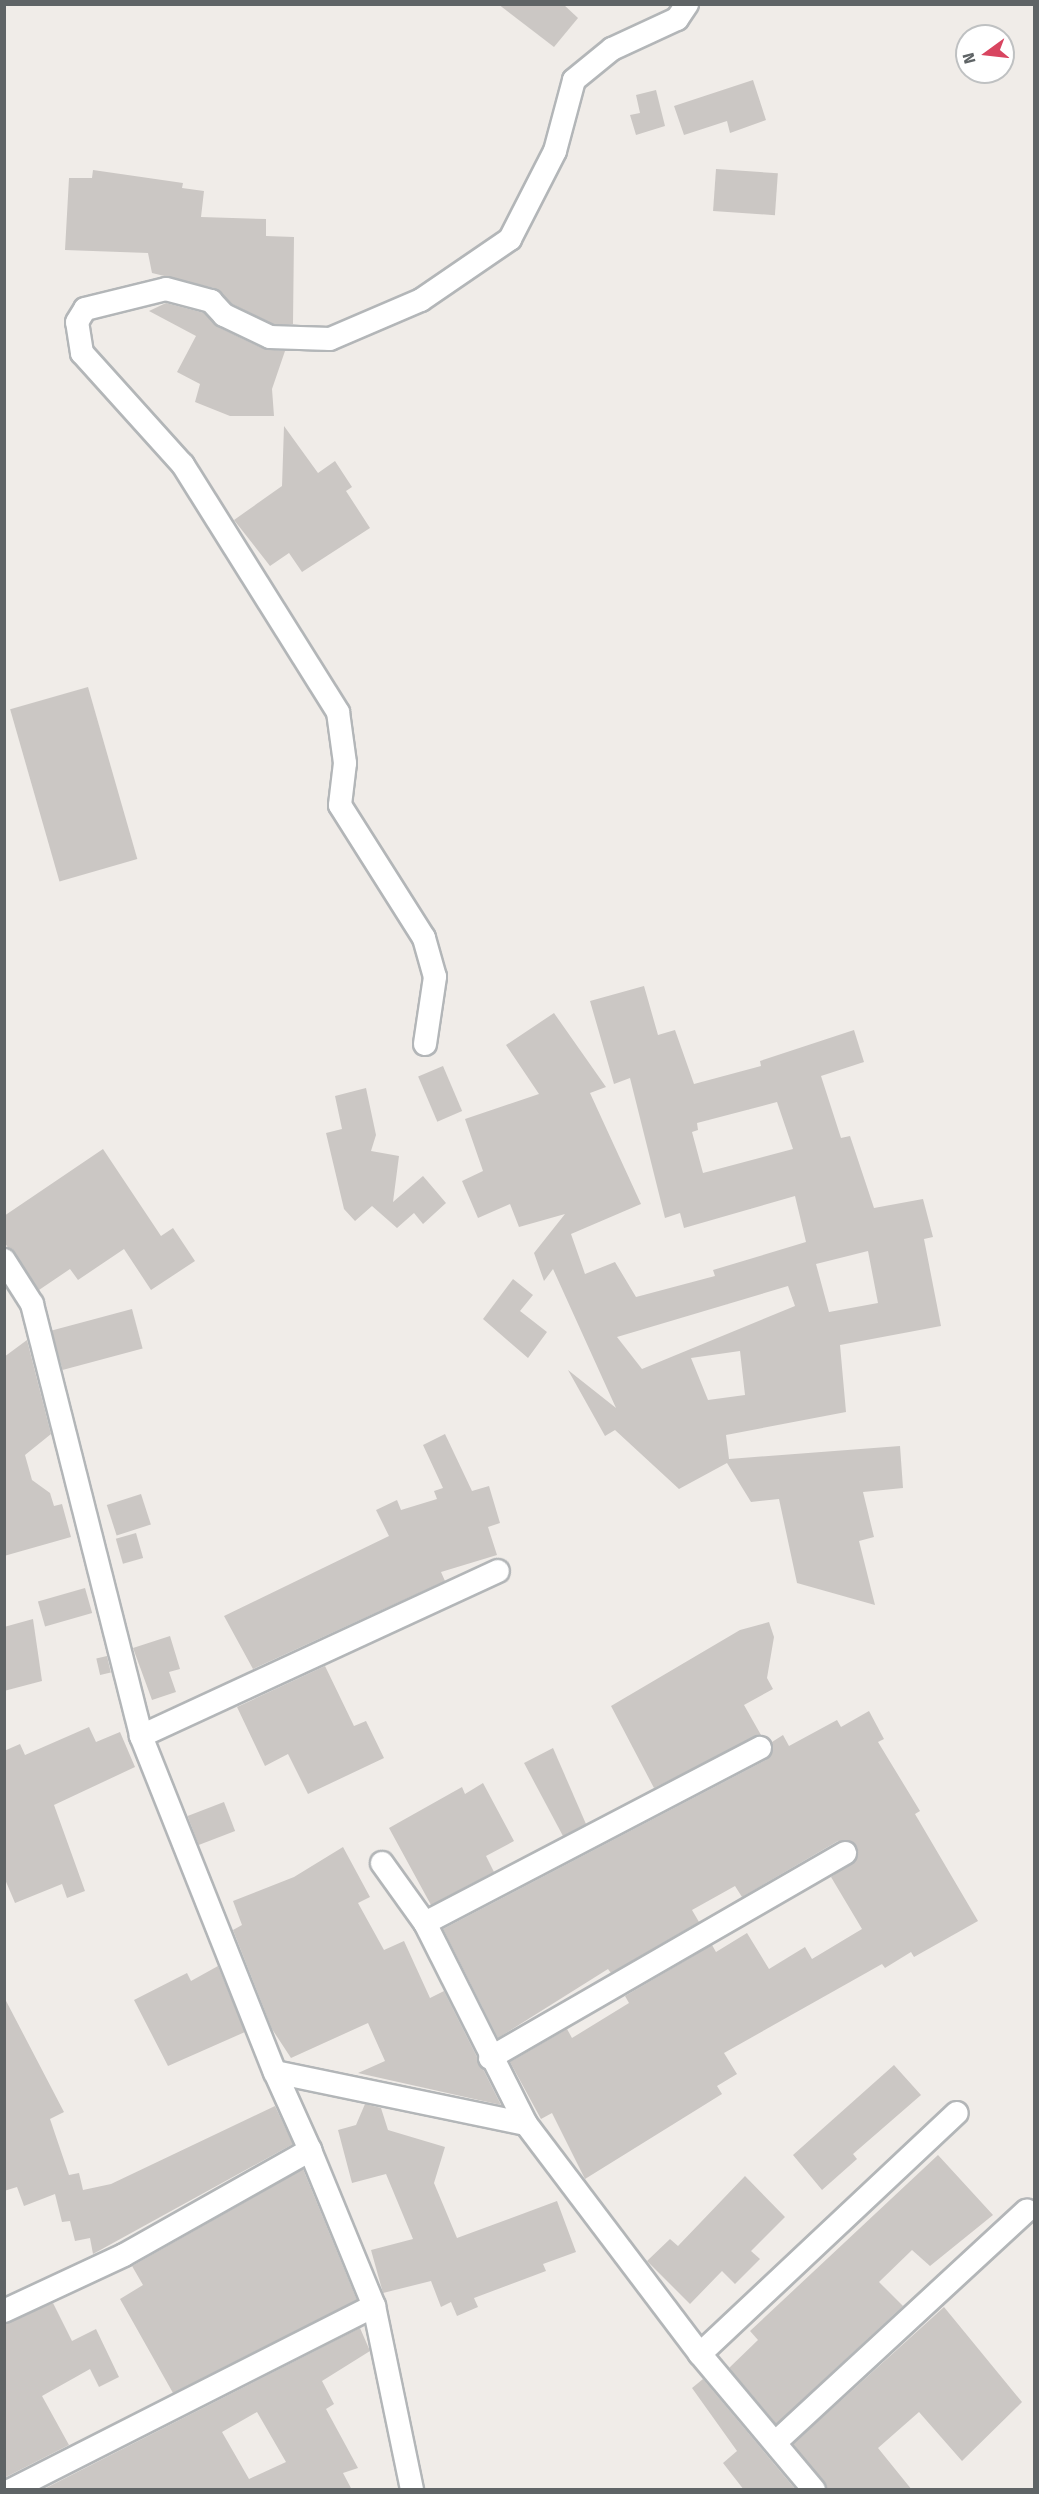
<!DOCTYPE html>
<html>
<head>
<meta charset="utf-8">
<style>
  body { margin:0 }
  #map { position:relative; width:1039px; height:2494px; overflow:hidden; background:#f0ece8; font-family:"Fira Sans",sans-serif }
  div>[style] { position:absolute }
  .building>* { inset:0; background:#cbc7c4; transform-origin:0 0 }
  .roads { filter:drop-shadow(2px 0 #b3b6b8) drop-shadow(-2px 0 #b3b6b8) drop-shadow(0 2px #b3b6b8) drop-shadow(0 -2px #b3b6b8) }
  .street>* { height:22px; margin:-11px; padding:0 11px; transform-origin:11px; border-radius:11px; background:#fff }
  span { translate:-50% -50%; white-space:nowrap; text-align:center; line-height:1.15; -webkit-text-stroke:6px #fff; paint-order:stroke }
  .frame { position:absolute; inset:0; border:6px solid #5f6466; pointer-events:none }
  .north { position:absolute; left:955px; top:24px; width:60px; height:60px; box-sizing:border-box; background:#fff; border:2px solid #bfc1c2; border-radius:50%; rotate:255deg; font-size:16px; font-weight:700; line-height:24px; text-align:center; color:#5f6466 }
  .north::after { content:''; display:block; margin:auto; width:21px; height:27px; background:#d84560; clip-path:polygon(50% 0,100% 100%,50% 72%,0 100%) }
</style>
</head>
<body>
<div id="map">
  <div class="building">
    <div style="clip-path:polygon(498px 4px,563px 4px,578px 18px,554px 47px)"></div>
    <div style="clip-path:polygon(753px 80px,766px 120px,730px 133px,727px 121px,684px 135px,674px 106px)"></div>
    <div style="clip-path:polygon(656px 90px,665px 126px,636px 135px,630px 115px,640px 113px,636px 95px)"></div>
    <div style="left:716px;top:169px;width:62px;height:42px;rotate:4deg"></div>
    <div style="clip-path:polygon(93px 170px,183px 183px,182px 188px,204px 191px,201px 217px,266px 219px,266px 236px,294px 237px,293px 324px,273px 324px,232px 304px,214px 288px,152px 273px,148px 253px,65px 250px,69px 178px,92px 178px)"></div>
    <div style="clip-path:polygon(166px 303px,204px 313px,218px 327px,264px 349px,285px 351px,272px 389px,274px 416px,230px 416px,195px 402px,200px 384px,177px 372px,196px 336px,149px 311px)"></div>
    <div style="clip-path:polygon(284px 426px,318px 473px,335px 461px,352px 487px,346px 491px,370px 528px,302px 572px,289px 553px,270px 566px,234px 520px,282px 486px)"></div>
    <div style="left:88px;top:687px;width:179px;height:81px;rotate:74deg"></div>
    <div style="clip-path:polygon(evenodd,644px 986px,658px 1035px,675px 1030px,694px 1084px,761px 1066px,760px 1061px,854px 1030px,864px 1062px,821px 1076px,841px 1138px,850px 1136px,874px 1208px,923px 1199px,933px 1237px,924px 1239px,941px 1326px,840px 1345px,846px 1412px,726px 1435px,729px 1459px,900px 1446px,903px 1488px,863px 1492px,874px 1537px,859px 1541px,875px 1605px,797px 1583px,779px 1499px,751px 1502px,727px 1463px,679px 1489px,615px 1430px,605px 1436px,568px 1370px,616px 1408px,553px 1269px,544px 1281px,534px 1253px,565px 1214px,519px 1227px,510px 1204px,478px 1218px,462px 1181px,483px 1171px,465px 1119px,539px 1094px,506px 1045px,554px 1013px,606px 1087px,590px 1093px,641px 1204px,571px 1234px,585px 1274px,615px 1262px,636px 1297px,715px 1276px,713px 1270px,806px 1242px,795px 1196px,684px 1228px,680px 1213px,665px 1218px,630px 1078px,614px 1084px,590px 1001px,644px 986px,777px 1102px,793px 1149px,703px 1173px,692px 1132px,698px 1130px,697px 1123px,777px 1102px,644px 986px,868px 1251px,878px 1303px,829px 1312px,816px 1264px,868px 1251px,644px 986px,788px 1286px,795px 1306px,642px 1369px,617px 1337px,788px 1286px,644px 986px,740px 1351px,745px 1395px,708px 1400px,691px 1358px,740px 1351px)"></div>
    <div style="left:443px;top:1066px;width:49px;height:27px;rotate:67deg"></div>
    <div style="clip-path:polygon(366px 1088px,376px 1135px,371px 1151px,399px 1156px,393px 1202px,423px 1176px,446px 1203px,423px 1224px,414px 1213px,397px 1228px,372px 1206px,355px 1221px,344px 1209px,326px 1133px,342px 1129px,335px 1096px)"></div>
    <div style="clip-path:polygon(103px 1149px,161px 1236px,173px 1228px,195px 1261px,151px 1290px,124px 1249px,78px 1280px,70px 1269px,39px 1290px,4px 1242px,4px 1216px)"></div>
    <div style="clip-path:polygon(513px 1279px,533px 1295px,520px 1311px,547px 1332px,528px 1358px,483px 1319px)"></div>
    <div style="left:132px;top:1309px;width:41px;height:83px;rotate:75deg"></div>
    <div style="clip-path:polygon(27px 1340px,51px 1434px,25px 1455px,32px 1480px,50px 1493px,54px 1506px,62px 1504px,71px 1537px,4px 1556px,4px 1357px)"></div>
    <div style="clip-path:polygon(445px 1434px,472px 1491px,489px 1486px,500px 1523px,488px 1527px,497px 1555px,441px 1572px,445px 1581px,253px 1669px,224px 1616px,389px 1536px,376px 1510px,397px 1500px,401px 1510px,437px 1499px,434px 1491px,443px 1488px,423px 1445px)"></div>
    <div style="left:141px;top:1494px;width:32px;height:36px;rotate:72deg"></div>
    <div style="left:136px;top:1533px;width:26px;height:21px;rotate:74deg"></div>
    <div style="left:85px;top:1588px;width:26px;height:49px;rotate:74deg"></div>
    <div style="clip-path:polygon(33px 1619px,42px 1681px,4px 1691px,4px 1627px)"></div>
    <div style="clip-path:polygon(769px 1622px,774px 1637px,767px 1678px,773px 1689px,744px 1705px,761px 1735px,654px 1788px,611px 1706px,740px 1630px)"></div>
    <div style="clip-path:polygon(170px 1636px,180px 1669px,169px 1672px,176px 1692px,152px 1700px,133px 1648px)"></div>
    <div style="left:107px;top:1656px;width:17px;height:11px;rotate:77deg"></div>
    <div style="clip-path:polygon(325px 1666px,354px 1726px,366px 1721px,384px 1758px,308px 1794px,288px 1754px,265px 1766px,237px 1707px)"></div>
    <div style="clip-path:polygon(869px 1711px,884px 1739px,878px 1742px,920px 1811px,915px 1814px,978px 1921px,914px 1957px,911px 1952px,885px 1968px,882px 1964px,724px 2053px,737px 2074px,717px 2086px,722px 2094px,585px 2179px,552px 2113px,541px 2119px,510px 2062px,567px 2029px,572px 2038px,629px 2003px,625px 1996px,712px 1945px,716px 1952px,747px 1933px,769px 1969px,805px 1947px,812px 1959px,862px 1929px,831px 1877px,856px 1860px,857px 1847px,838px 1841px,742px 1897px,735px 1886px,692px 1910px,699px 1922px,611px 1973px,608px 1969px,498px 2038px,443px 1929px,766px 1760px,772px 1742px,783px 1735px,789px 1746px,837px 1720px,841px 1727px)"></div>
    <div style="clip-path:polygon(89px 1727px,96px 1742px,120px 1732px,135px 1767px,54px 1805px,85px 1891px,67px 1898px,62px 1884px,15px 1903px,4px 1877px,4px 1751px,20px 1744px,25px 1755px)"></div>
    <div style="clip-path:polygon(553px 1748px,586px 1824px,563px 1836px,524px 1763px)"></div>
    <div style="clip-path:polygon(483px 1783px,514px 1841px,486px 1856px,494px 1872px,431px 1905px,389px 1828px,462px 1787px,465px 1794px)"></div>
    <div style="left:224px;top:1802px;width:31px;height:39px;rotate:69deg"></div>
    <div style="clip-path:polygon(343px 1847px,370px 1897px,358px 1903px,384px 1950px,404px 1941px,430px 1998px,444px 1991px,501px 2105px,358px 2073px,385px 2061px,368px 2023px,291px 2058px,272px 2029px,233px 1930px,242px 1925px,233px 1901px,294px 1877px)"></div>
    <div style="clip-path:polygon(218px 1966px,245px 2032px,168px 2066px,134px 2000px,187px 1973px,191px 1981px)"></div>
    <div style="clip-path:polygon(4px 1997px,64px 2112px,50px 2119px,69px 2175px,79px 2173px,83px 2190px,111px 2184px,275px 2106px,293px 2144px,93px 2254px,90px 2238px,75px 2241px,70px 2221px,62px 2222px,55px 2194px,24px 2206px,17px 2187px,4px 2191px)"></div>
    <div style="clip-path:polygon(894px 2065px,921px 2095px,853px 2154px,857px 2159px,822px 2190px,793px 2155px)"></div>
    <div style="clip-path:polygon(365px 2104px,381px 2108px,388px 2130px,445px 2147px,434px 2183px,457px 2238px,557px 2201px,576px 2252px,543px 2264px,546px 2271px,474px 2298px,478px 2307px,457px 2316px,451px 2302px,441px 2307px,431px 2281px,383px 2293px,371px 2250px,413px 2239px,386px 2174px,352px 2183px,338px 2130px,356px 2125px)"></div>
    <div style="clip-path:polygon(938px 2155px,993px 2215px,930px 2266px,912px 2250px,879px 2282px,903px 2306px,776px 2424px,729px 2368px,758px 2340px,750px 2331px)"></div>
    <div style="clip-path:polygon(303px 2169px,357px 2300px,173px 2393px,120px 2299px,143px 2285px,132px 2266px)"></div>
    <div style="clip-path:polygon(745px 2176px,785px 2217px,751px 2251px,760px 2259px,735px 2284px,722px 2271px,690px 2304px,647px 2261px,670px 2239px,678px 2246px)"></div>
    <div style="clip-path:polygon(53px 2303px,72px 2341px,96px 2329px,119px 2377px,99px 2387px,90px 2369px,42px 2396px,69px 2445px,4px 2478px,4px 2324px)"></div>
    <div style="clip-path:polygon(944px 2307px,1022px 2402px,962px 2461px,919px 2412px,878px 2448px,912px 2490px,827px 2490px,793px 2444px)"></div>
    <div style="clip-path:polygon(evenodd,360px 2328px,370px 2351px,322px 2381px,334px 2404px,326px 2409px,358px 2468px,343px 2473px,352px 2490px,42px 2490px,360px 2328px,257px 2412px,286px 2462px,249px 2479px,222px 2432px,257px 2412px)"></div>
    <div style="clip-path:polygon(703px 2379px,796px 2490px,744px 2490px,723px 2463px,737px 2451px,692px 2388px)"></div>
  </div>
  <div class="roads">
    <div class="street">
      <div style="left:425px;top:1044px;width:68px;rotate:-81.5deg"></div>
      <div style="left:435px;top:977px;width:41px;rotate:-105.8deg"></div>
      <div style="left:424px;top:938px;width:157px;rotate:-122.3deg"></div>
      <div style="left:340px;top:805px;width:42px;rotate:-83.2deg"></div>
      <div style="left:345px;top:763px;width:51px;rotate:-97.8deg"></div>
      <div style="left:338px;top:712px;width:292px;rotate:-122.1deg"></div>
      <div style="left:183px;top:465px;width:151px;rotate:-132deg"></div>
      <div style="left:82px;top:353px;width:31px;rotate:-99deg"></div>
      <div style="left:77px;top:322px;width:15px;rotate:-58deg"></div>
      <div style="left:85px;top:309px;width:83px;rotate:-13.9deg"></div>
      <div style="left:166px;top:289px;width:47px;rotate:14.9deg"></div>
      <div style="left:211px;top:301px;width:19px;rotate:47deg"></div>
      <div style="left:224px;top:315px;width:51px;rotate:25.6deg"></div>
      <div style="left:270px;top:337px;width:60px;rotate:1.9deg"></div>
      <div style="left:330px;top:339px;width:99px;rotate:-23.2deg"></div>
      <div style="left:421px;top:300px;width:108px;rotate:-34.4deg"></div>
      <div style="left:510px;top:239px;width:99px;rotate:-62.9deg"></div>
      <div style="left:555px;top:151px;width:73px;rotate:-75deg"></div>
      <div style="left:574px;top:80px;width:49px;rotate:-39.2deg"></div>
      <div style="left:612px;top:49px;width:72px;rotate:-24.8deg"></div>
      <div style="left:677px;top:19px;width:18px;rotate:-56deg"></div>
      <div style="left:4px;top:1260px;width:52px;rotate:57.5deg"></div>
      <div style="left:32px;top:1304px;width:446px;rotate:75.8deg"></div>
      <div style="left:141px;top:1736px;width:362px;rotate:68.3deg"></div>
      <div style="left:275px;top:2072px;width:256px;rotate:11.7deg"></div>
      <div style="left:526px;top:2124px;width:288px;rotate:52.9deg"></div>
      <div style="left:700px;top:2354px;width:177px;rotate:50deg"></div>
      <div style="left:141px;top:1736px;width:393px;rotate:-24.8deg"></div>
      <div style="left:382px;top:1863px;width:74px;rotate:54.4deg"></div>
      <div style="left:425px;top:1923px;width:225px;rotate:63.3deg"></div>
      <div style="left:425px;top:1923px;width:378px;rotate:-27.6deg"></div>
      <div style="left:490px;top:2058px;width:410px;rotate:-30deg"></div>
      <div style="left:310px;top:2150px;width:169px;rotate:67.7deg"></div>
      <div style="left:374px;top:2306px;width:188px;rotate:78.3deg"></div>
      <div style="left:4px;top:2311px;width:132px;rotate:-25deg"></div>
      <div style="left:124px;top:2255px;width:214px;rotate:-29.4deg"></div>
      <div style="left:310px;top:2150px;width:85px;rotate:-114.2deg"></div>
      <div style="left:700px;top:2354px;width:352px;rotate:-43.2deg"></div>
      <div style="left:777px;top:2441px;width:340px;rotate:-42.7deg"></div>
      <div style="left:11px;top:2490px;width:407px;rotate:-26.9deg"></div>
    </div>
  </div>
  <div class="frame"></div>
  <div class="north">N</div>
</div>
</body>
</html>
